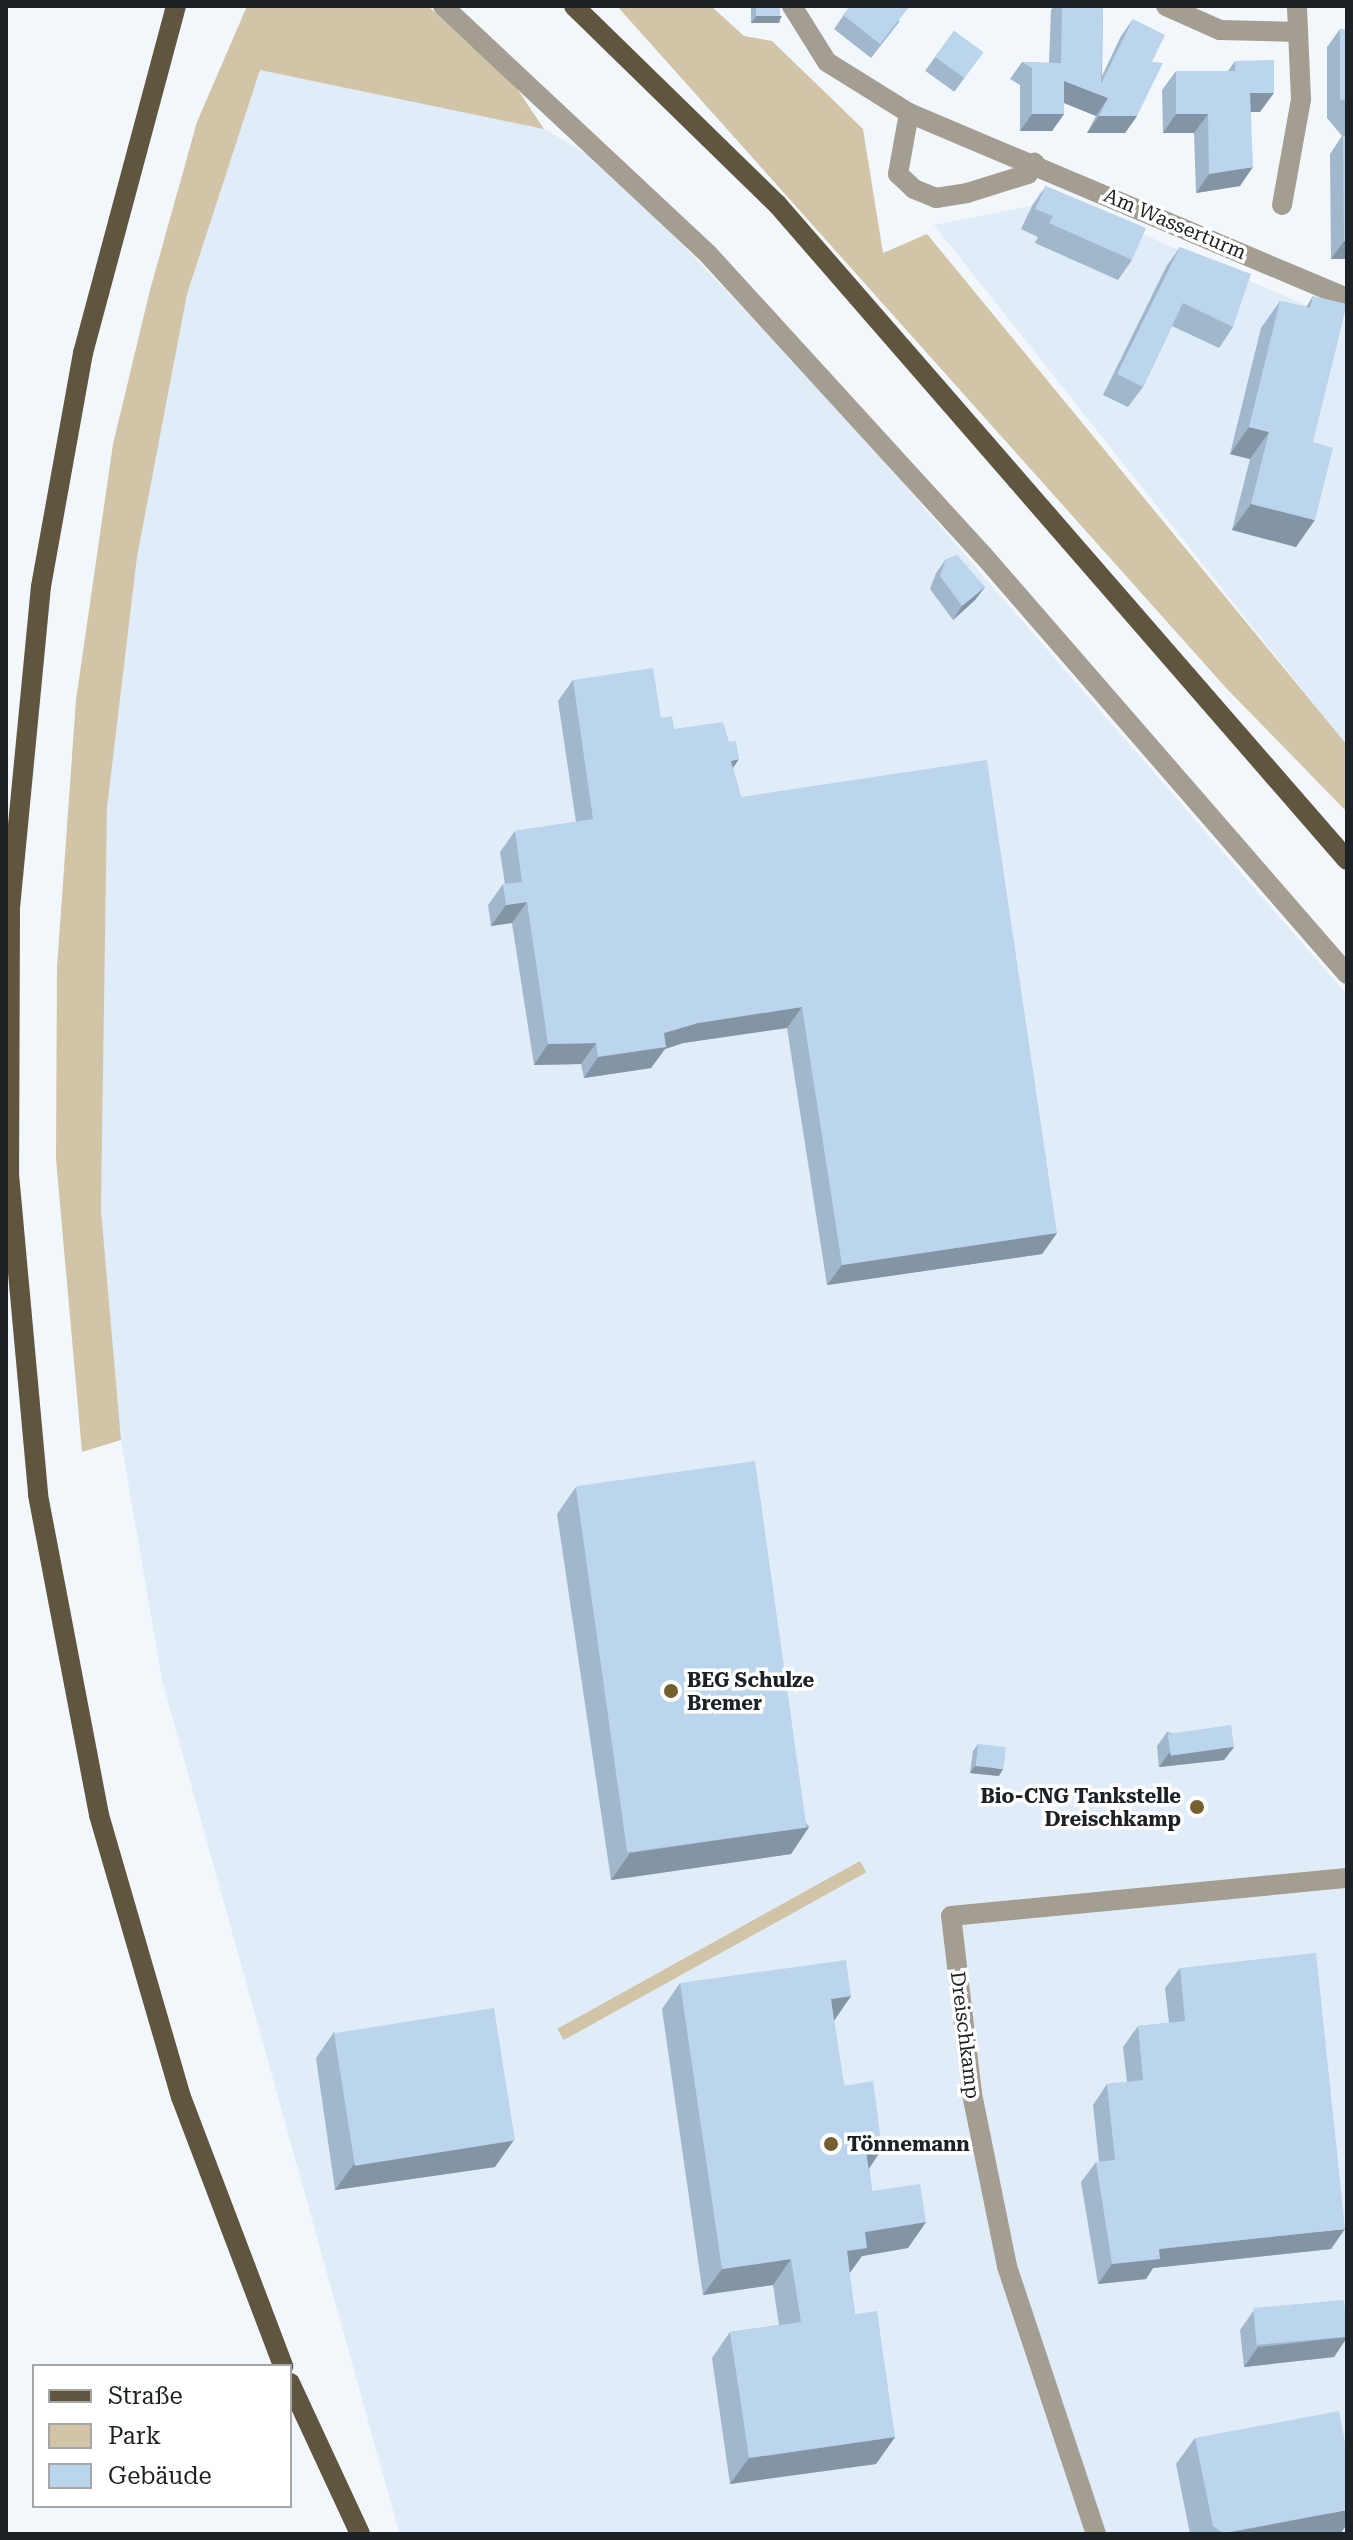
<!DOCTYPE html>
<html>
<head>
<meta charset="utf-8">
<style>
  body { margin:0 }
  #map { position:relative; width:1353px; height:2540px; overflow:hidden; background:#f2f7fc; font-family:"Roboto Serif",serif }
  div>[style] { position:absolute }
  .built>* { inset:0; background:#e0ecf7 }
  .green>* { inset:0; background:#d2c4a7; transform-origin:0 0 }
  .minor>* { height:20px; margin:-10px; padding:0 10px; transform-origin:10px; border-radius:10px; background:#a49d91 }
  .major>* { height:20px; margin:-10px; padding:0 10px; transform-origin:10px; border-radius:10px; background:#60553f }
  .wall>* { inset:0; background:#a1b7cb; transform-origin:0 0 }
  .shaded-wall>* { inset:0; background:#8395a5 }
  .building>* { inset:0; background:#bbd5ec; transform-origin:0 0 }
  .dots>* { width:22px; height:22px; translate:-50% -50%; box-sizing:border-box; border:4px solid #fff; border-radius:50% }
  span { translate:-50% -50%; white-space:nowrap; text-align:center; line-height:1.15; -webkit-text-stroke:7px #fff; paint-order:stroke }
  .street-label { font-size:20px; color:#1c2125 }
  .poi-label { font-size:20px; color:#1c2125; font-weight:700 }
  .left { translate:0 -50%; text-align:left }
  .right { translate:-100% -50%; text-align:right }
  .frame { position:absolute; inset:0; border:8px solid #1c2125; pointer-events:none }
  .legend { position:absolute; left:32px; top:2364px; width:260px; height:144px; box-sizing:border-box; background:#fff; border:2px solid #a4a6a8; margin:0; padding:10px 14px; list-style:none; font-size:24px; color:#1c2125 }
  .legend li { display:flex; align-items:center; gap:16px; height:40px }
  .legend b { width:40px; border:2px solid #a4a6a8 }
</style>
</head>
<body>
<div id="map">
  <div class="built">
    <div style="clip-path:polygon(260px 70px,543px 128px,610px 168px,840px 411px,1347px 995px,1347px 2534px,399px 2532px,162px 1680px,121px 1440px,101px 1210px,107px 808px,137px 557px,187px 294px)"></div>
    <div style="clip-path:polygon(1041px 190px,1347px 323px,1347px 746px,934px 225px,1031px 206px)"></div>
  </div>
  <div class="green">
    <div style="clip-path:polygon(247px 6px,428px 6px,516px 87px,544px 129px,260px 70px,187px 294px,137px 557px,107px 808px,101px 1210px,121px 1440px,82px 1452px,56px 1159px,57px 967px,76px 700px,113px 444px,150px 290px,197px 122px)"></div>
    <div style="clip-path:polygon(617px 6px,711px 6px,744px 36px,772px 41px,863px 129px,883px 253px,927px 234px,1347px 745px,1347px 812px,1227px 689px)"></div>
    <div style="left:860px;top:1861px;width:13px;height:346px;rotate:61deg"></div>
  </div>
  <div class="minor">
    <div style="left:443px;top:6px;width:363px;rotate:43.1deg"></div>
    <div style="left:708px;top:254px;width:408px;rotate:47.6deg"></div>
    <div style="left:983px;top:555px;width:555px;rotate:49.02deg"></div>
    <div style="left:792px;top:6px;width:66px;rotate:58deg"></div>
    <div style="left:827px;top:62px;width:97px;rotate:31.9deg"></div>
    <div style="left:909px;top:113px;width:475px;rotate:22.9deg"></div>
    <div style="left:1166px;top:6px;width:59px;rotate:24deg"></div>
    <div style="left:1220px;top:30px;width:77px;rotate:1.5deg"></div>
    <div style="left:909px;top:113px;width:62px;rotate:100.2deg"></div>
    <div style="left:898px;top:174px;width:22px;rotate:43deg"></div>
    <div style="left:914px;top:189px;width:24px;rotate:22deg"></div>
    <div style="left:936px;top:198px;width:31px;rotate:-9deg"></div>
    <div style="left:967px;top:193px;width:64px;rotate:-17.3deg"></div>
    <div style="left:1028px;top:174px;width:13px;rotate:-61deg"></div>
    <div style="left:1282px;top:205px;width:108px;rotate:-79.8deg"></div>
    <div style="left:1301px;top:99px;width:93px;rotate:-92.5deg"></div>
    <div style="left:1096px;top:2534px;width:282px;rotate:-108.4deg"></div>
    <div style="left:1007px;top:2266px;width:176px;rotate:-101.5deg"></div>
    <div style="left:972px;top:2094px;width:179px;rotate:-96.7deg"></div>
    <div style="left:951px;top:1916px;width:398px;rotate:-5.5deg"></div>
  </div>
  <div class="major">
    <div style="left:176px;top:6px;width:359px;rotate:105deg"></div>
    <div style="left:83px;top:353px;width:237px;rotate:100.2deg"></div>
    <div style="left:41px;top:586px;width:322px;rotate:95.5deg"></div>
    <div style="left:10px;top:907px;width:267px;rotate:90.2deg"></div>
    <div style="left:9px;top:1174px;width:322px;rotate:84.8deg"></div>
    <div style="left:38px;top:1495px;width:326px;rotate:79.2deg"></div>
    <div style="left:99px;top:1815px;width:294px;rotate:73.8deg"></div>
    <div style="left:181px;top:2097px;width:288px;rotate:69.2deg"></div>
    <div style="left:574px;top:6px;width:284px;rotate:44.3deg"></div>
    <div style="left:777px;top:204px;width:869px;rotate:49.01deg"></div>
    <div style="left:290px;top:2383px;width:166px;rotate:65.1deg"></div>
  </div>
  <div class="wall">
    <div style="left:751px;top:6px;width:29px;height:17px"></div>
    <div style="clip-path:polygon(850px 6px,900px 21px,871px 58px,834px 29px)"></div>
    <div style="clip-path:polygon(1054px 6px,1103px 6px,1102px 76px,1121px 36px,1133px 19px,1152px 62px,1137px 116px,1125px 133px,1087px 133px,1096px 116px,1064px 103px,1064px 114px,1052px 131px,1020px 131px,1020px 85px,1010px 79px,1022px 62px,1049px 63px,1051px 10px)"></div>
    <div style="clip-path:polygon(1340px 29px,1347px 29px,1347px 259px,1331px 259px,1330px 154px,1342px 136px,1327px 118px,1327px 47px)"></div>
    <div style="left:954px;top:31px;width:36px;height:49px;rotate:36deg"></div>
    <div style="clip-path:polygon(1235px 61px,1260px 112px,1251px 112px,1240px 186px,1196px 193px,1194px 133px,1163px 133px,1162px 90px,1176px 71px,1228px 71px)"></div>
    <div style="clip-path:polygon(1046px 186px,1132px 260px,1118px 280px,1035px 243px,1038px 237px,1021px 229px,1032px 206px)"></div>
    <div style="clip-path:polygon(1180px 247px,1233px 327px,1219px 348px,1172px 326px,1143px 387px,1128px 407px,1103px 395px,1166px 267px)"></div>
    <div style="clip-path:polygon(1313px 296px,1313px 442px,1296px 547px,1232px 530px,1250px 459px,1230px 454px,1261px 328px,1280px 301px,1306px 307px)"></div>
    <div style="clip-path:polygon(946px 559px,985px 587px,975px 600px,953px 620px,930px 589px,936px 573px)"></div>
    <div style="clip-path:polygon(573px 680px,661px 718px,674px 729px,733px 768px,741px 797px,1057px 1233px,1042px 1254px,827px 1285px,787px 1028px,683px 1043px,665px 1049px,651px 1068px,584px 1078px,581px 1064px,534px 1065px,512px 923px,491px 926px,488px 905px,503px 884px,505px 884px,500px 852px,515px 831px,576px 822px,558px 701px)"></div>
    <div style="clip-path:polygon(576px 1487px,809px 1827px,791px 1854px,611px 1880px,557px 1514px)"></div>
    <div style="clip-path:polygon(1167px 1732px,1234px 1747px,1224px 1760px,1159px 1767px,1157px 1746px)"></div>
    <div style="clip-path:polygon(978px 1744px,999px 1776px,970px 1773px,973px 1751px)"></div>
    <div style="clip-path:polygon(1180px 1968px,1331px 2249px,1153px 2268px,1146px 2279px,1098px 2284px,1081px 2182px,1096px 2162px,1099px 2162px,1093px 2105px,1107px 2084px,1127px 2082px,1123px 2047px,1138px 2026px,1169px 2023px,1165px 1988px)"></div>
    <div style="clip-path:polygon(680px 1983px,851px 1996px,834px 2021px,844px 2086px,882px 2149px,869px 2168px,872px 2191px,926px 2222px,908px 2248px,862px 2256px,849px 2273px,855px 2314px,895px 2437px,876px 2464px,730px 2484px,712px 2358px,730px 2332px,779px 2325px,773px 2285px,703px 2295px,662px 2009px)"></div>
    <div style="clip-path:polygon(334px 2032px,495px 2167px,335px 2190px,316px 2058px)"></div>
    <div style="clip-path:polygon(1254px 2310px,1347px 2329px,1347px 2338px,1334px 2357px,1244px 2367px,1240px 2330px)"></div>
    <div style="clip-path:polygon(1195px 2438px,1347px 2524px,1340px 2534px,1190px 2534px,1176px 2464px)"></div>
  </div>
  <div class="shaded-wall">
    <div style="clip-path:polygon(1331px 6px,1347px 6px,1347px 8px,1330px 7px)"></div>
    <div style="clip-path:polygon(756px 16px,782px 16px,778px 23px,751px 23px)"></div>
    <div style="clip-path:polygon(1064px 81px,1108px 98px,1096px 116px,1052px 98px)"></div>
    <div style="clip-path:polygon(1250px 93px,1274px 93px,1260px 112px,1237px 112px)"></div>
    <div style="clip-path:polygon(1032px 114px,1064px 114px,1052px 131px,1020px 131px)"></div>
    <div style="clip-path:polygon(1176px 114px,1208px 114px,1194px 133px,1163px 133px)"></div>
    <div style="clip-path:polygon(1099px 116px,1137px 116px,1125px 133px,1087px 133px)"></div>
    <div style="clip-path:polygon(1253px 167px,1240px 186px,1196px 193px,1209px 174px)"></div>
    <div style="clip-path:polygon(1344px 241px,1347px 241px,1347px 259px,1331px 259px)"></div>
    <div style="clip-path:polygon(1249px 427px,1269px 432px,1250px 459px,1230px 454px)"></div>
    <div style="clip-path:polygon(1251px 504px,1315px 520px,1296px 547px,1232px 530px)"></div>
    <div style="clip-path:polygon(985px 587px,975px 600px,953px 620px,962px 606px)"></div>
    <div style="clip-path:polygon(739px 759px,725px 780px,731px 761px)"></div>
    <div style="clip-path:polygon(527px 902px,512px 923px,491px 926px,506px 905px)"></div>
    <div style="clip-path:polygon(802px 1007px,787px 1028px,683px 1043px,665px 1049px,651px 1068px,584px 1078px,598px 1057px,664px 1033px,698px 1023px)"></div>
    <div style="clip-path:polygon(596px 1043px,581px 1064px,534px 1065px,548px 1044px)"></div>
    <div style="clip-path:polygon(1057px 1233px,1042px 1254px,827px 1285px,842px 1265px)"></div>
    <div style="clip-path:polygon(1234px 1747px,1224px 1760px,1159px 1767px,1169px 1753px)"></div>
    <div style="clip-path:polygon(975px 1766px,1003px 1769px,999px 1776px,970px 1773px)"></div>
    <div style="clip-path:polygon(809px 1827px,791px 1854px,611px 1880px,630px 1853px)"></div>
    <div style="clip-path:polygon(851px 1996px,833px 2022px,831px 1999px)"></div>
    <div style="clip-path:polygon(514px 2140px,495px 2167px,335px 2190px,354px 2164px)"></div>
    <div style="clip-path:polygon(882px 2149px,864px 2176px,866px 2151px)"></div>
    <div style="clip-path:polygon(926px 2222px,908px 2248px,862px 2256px,849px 2274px,847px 2251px,865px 2232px)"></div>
    <div style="clip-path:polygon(1345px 2229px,1331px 2249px,1153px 2268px,1146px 2279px,1098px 2284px,1112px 2264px,1159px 2249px)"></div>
    <div style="clip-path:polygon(791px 2259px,773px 2285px,703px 2295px,722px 2269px)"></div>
    <div style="clip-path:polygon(1347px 2337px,1334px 2357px,1244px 2367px,1258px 2347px)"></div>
    <div style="clip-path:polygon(895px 2437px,876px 2464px,730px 2484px,749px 2458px)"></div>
    <div style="clip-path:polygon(1347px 2510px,1347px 2524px,1340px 2534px,1222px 2534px)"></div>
  </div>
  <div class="building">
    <div style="left:756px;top:6px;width:24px;height:10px"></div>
    <div style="clip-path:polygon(850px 6px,908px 6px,909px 7px,880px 44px,843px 15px)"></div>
    <div style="clip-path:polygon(1062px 6px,1103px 6px,1101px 84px,1133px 19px,1165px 35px,1152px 62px,1163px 63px,1137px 116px,1099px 116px,1108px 98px,1064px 81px,1064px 114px,1032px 114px,1032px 68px,1022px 62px,1061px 63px)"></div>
    <div style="left:1340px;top:29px;width:7px;height:71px"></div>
    <div style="left:954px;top:31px;width:36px;height:32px;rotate:36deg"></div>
    <div style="clip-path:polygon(1274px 60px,1274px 93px,1250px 93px,1253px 167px,1209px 174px,1208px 114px,1176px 114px,1176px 71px,1235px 71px,1235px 61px)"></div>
    <div style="clip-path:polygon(1343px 136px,1347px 136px,1347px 241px,1344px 241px)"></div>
    <div style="clip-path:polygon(1046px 186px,1146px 228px,1132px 260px,1049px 223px,1053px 216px,1035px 209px)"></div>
    <div style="clip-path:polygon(1180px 247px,1251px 274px,1233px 327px,1183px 303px,1143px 387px,1117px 374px)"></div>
    <div style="clip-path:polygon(1313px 296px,1347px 304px,1313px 442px,1333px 448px,1315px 520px,1251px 504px,1269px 432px,1249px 427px,1280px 301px,1310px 308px)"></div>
    <div style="clip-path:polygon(957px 555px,985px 587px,962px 606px,940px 576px,946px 559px)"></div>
    <div style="clip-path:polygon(653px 668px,661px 718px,672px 716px,674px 729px,723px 722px,729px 742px,736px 741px,739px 759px,731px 761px,741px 797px,987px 760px,1057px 1233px,842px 1265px,802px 1007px,698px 1023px,664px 1033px,666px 1047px,598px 1057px,596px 1043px,548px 1044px,527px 902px,506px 905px,503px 884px,522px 882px,515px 831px,593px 819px,573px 680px)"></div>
    <div style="left:755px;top:1461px;width:370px;height:181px;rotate:82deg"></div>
    <div style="left:1231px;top:1725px;width:22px;height:64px;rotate:82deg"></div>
    <div style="left:978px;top:1744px;width:28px;height:22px;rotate:6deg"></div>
    <div style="clip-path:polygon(1316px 1953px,1345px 2229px,1159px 2249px,1160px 2259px,1112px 2264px,1096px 2162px,1115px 2160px,1107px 2084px,1143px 2080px,1138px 2026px,1185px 2021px,1180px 1968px)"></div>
    <div style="clip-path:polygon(846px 1960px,851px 1996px,831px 1999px,844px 2086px,873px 2081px,882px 2149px,866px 2151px,872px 2191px,920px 2184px,926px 2222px,865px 2232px,867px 2248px,847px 2251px,855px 2314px,877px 2311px,895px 2437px,749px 2458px,730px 2332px,801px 2322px,791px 2259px,722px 2269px,680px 1983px)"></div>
    <div style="left:494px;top:2008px;width:134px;height:162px;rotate:81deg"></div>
    <div style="left:1344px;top:2300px;width:37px;height:91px;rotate:85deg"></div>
    <div style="clip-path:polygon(1339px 2411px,1347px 2452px,1347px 2510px,1223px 2533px,1213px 2526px,1195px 2438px)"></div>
  </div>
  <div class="dots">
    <div style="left:671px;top:1691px;background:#76602f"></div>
    <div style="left:1197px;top:1807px;background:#76602f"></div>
    <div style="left:831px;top:2144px;background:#76602f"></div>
  </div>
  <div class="street-label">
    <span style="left:1175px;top:224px;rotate:23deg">Am Wasserturm</span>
    <span style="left:965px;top:2035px;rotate:83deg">Dreischkamp</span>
  </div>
  <div class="poi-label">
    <span class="left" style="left:687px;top:1692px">BEG Schulze<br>Bremer</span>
    <span class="right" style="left:1181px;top:1808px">Bio-CNG Tankstelle<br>Dreischkamp</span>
    <span class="left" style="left:847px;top:2144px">Tönnemann</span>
  </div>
  <div class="frame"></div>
  <ul class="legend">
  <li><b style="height:10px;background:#60553f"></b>Straße</li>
  <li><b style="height:22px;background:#d2c4a7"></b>Park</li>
  <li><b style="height:22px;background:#bbd5ec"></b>Gebäude</li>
  </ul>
</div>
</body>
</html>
